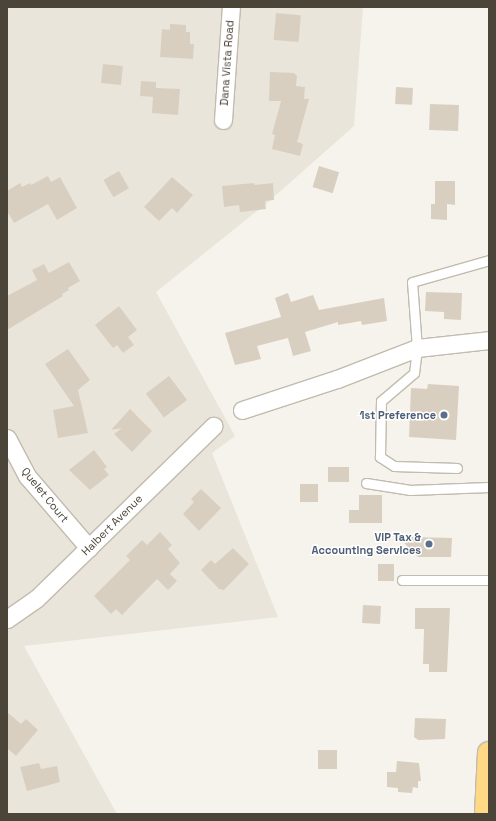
<!DOCTYPE html>
<html>
<head>
<meta charset="utf-8">
<style>
  body { margin:0 }
  #map { position:relative; width:496px; height:821px; overflow:hidden; background:#f6f3ec; font-family:"Space Grotesk",sans-serif }
  div>[style] { position:absolute }
  .residential>* { inset:0; background:#eae5da }
  .building>* { inset:0; background:#d8cfc1; transform-origin:0 0 }
  .roads { filter:drop-shadow(1px 0 #c2bbae) drop-shadow(-1px 0 #c2bbae) drop-shadow(0 1px #c2bbae) drop-shadow(0 -1px #c2bbae) }
  .service>* { height:9px; margin:-4.5px; padding:0 4.5px; transform-origin:4.5px; border-radius:4.5px; background:#fff }
  .minor>* { height:17px; margin:-8.5px; padding:0 8.5px; transform-origin:8.5px; border-radius:8.5px; background:#fff }
  .trunk>* { height:22px; margin:-11px; padding:0 11px; transform-origin:11px; border-radius:11px; background:#ffd985 }
  .dots>* { width:11px; height:11px; translate:-50% -50%; box-sizing:border-box; border:2px solid #fff; border-radius:50% }
  span { translate:-50% -50%; white-space:nowrap; text-align:center; line-height:1.15; -webkit-text-stroke:3px #fff; paint-order:stroke }
  .street-label { font-size:11px; color:#4b4439 }
  .service-label { font-size:11px; color:#4e5e75; font-weight:700 }
  .right { translate:-100% -50%; text-align:right }
  .frame { position:absolute; inset:0; border:8px solid #4b4439; pointer-events:none }
</style>
</head>
<body>
<div id="map">
  <div class="residential">
    <div style="clip-path:polygon(7px 7px,363px 7px,354px 126px,267px 203px,156px 292px,235px 436px,212px 453px,278px 617px,24px 646px,117px 814px,7px 814px)"></div>
  </div>
  <div class="building">
    <div style="left:276px;top:13px;width:25px;height:27px;rotate:5deg"></div>
    <div style="clip-path:polygon(170px 24px,186px 25px,186px 32px,190px 32px,190px 44px,194px 44px,193px 59px,160px 57px,162px 29px,170px 30px)"></div>
    <div style="left:103px;top:64px;width:20px;height:19px;rotate:6deg"></div>
    <div style="clip-path:polygon(270px 72px,294px 73px,297px 76px,296px 86px,305px 87px,304px 99px,309px 99px,297px 142px,303px 144px,300px 156px,272px 149px,275px 135px,272px 134px,281px 101px,269px 101px)"></div>
    <div style="clip-path:polygon(141px 81px,156px 82px,156px 88px,180px 89px,178px 115px,152px 113px,153px 97px,140px 96px)"></div>
    <div style="left:396px;top:87px;width:17px;height:17px;rotate:3deg"></div>
    <div style="left:430px;top:104px;width:29px;height:26px;rotate:2deg"></div>
    <div style="left:319px;top:166px;width:21px;height:22px;rotate:17deg"></div>
    <div style="left:119px;top:171px;width:20px;height:18px;rotate:60deg"></div>
    <div style="clip-path:polygon(48px 176px,51px 182px,60px 177px,77px 208px,57px 220px,48px 204px,14px 223px,7px 211px,7px 191px,20px 183px,22px 187px,30px 183px,31px 185px)"></div>
    <div style="clip-path:polygon(172px 177px,193px 195px,177px 213px,172px 208px,159px 221px,144px 207px)"></div>
    <div style="clip-path:polygon(435px 181px,455px 181px,455px 205px,447px 204px,447px 220px,431px 219px,431px 204px,435px 204px)"></div>
    <div style="clip-path:polygon(254px 183px,255px 185px,273px 183px,274px 200px,265px 201px,266px 209px,240px 212px,239px 205px,224px 207px,222px 186px)"></div>
    <div style="clip-path:polygon(69px 262px,80px 281px,68px 288px,69px 290px,62px 294px,63px 296px,7px 330px,7px 296px,37px 280px,32px 270px,44px 264px,49px 273px)"></div>
    <div style="clip-path:polygon(426px 292px,462px 293px,461px 320px,444px 319px,444px 312px,425px 311px)"></div>
    <div style="clip-path:polygon(288px 293px,291px 302px,313px 295px,319px 310px,384px 298px,387px 321px,362px 325px,361px 321px,338px 325px,338px 322px,305px 332px,311px 351px,293px 356px,288px 338px,257px 346px,261px 359px,235px 365px,225px 333px,281px 317px,275px 298px)"></div>
    <div style="clip-path:polygon(119px 306px,137px 330px,128px 337px,134px 345px,123px 353px,117px 345px,113px 348px,95px 325px)"></div>
    <div style="clip-path:polygon(68px 349px,90px 380px,78px 390px,88px 433px,58px 438px,53px 410px,74px 406px,45px 364px)"></div>
    <div style="left:169px;top:376px;width:30px;height:29px;rotate:53deg"></div>
    <div style="clip-path:polygon(428px 384px,459px 386px,456px 440px,409px 437px,411px 388px,427px 389px)"></div>
    <div style="clip-path:polygon(130px 409px,152px 431px,132px 452px,114px 434px,122px 428px,111px 430px)"></div>
    <div style="clip-path:polygon(94px 450px,107px 467px,104px 469px,109px 475px,90px 490px,69px 470px)"></div>
    <div style="left:328px;top:467px;width:21px;height:15px"></div>
    <div style="left:300px;top:484px;width:18px;height:18px"></div>
    <div style="clip-path:polygon(201px 489px,221px 508px,199px 531px,183px 514px,194px 502px,191px 499px)"></div>
    <div style="clip-path:polygon(359px 495px,382px 495px,382px 523px,349px 523px,349px 510px,359px 510px)"></div>
    <div style="clip-path:polygon(160px 532px,172px 545px,168px 549px,180px 563px,170px 574px,177px 581px,168px 590px,157px 579px,122px 615px,116px 609px,111px 614px,94px 596px,130px 560px,126px 556px,142px 540px,147px 545px)"></div>
    <div style="clip-path:polygon(411px 537px,452px 538px,451px 557px,418px 557px,404px 543px,411px 541px)"></div>
    <div style="clip-path:polygon(233px 548px,249px 564px,224px 590px,219px 589px,201px 570px,211px 560px,215px 564px)"></div>
    <div style="left:394px;top:564px;width:17px;height:16px;rotate:90deg"></div>
    <div style="left:363px;top:605px;width:18px;height:18px;rotate:3deg"></div>
    <div style="clip-path:polygon(415px 608px,450px 608px,447px 672px,429px 672px,429px 664px,423px 664px,424px 629px,415px 629px)"></div>
    <div style="clip-path:polygon(7px 712px,21px 724px,26px 719px,38px 730px,16px 756px,7px 748px)"></div>
    <div style="clip-path:polygon(415px 718px,446px 719px,445px 739px,418px 740px,414px 737px)"></div>
    <div style="left:318px;top:750px;width:19px;height:19px"></div>
    <div style="clip-path:polygon(397px 761px,419px 763px,421px 781px,418px 781px,418px 788px,413px 787px,412px 793px,398px 792px,398px 788px,387px 787px,387px 772px,396px 772px)"></div>
    <div style="clip-path:polygon(39px 763px,41px 769px,57px 766px,60px 782px,27px 791px,20px 767px)"></div>
  </div>
  <div class="roads">
    <div class="service">
      <div style="left:457px;top:468px;width:63px;rotate:-178.2deg"></div>
      <div style="left:394px;top:466px;width:17px;rotate:-147deg"></div>
      <div style="left:380px;top:457px;width:56px;rotate:-89deg"></div>
      <div style="left:381px;top:401px;width:43px;rotate:-40.3deg"></div>
      <div style="left:414px;top:373px;width:25px;rotate:-83deg"></div>
      <div style="left:417px;top:348px;width:66px;rotate:-94.3deg"></div>
      <div style="left:412px;top:282px;width:80px;rotate:-15.9deg"></div>
      <div style="left:366px;top:483px;width:45px;rotate:9deg"></div>
      <div style="left:410px;top:490px;width:79px;rotate:-2.2deg"></div>
      <div style="left:402px;top:580px;width:87px"></div>
    </div>
    <div class="minor">
      <div style="left:223px;top:120px;width:113px;rotate:-86deg"></div>
      <div style="left:242px;top:410px;width:100px;rotate:-18.1deg"></div>
      <div style="left:337px;top:379px;width:86px;rotate:-21.2deg"></div>
      <div style="left:417px;top:348px;width:72px;rotate:-6.3deg"></div>
      <div style="left:7px;top:438px;width:43px;rotate:62.2deg"></div>
      <div style="left:27px;top:476px;width:95px;rotate:49.3deg"></div>
      <div style="left:7px;top:619px;width:35px;rotate:-35deg"></div>
      <div style="left:36px;top:599px;width:248px;rotate:-44.3deg"></div>
    </div>
    <div class="trunk">
      <div style="left:486px;top:814px;width:61px;rotate:-87.2deg"></div>
    </div>
  </div>
  <div class="dots">
    <div style="left:444px;top:415px;background:#5c6f8a"></div>
    <div style="left:429px;top:544px;background:#5c6f8a"></div>
  </div>
  <div class="street-label">
    <span style="left:227px;top:63px;rotate:-86deg">Dana Vista Road</span>
    <span style="left:45px;top:495px;rotate:51deg">Quelet Court</span>
    <span style="left:112px;top:525px;rotate:-45deg">Halbert Avenue</span>
  </div>
  <div class="service-label">
    <span class="right" style="left:436px;top:415px">1st Preference</span>
    <span class="right" style="left:421px;top:544px">VIP Tax &amp;<br>Accounting Services</span>
  </div>
  <div class="frame"></div>
</div>
</body>
</html>
